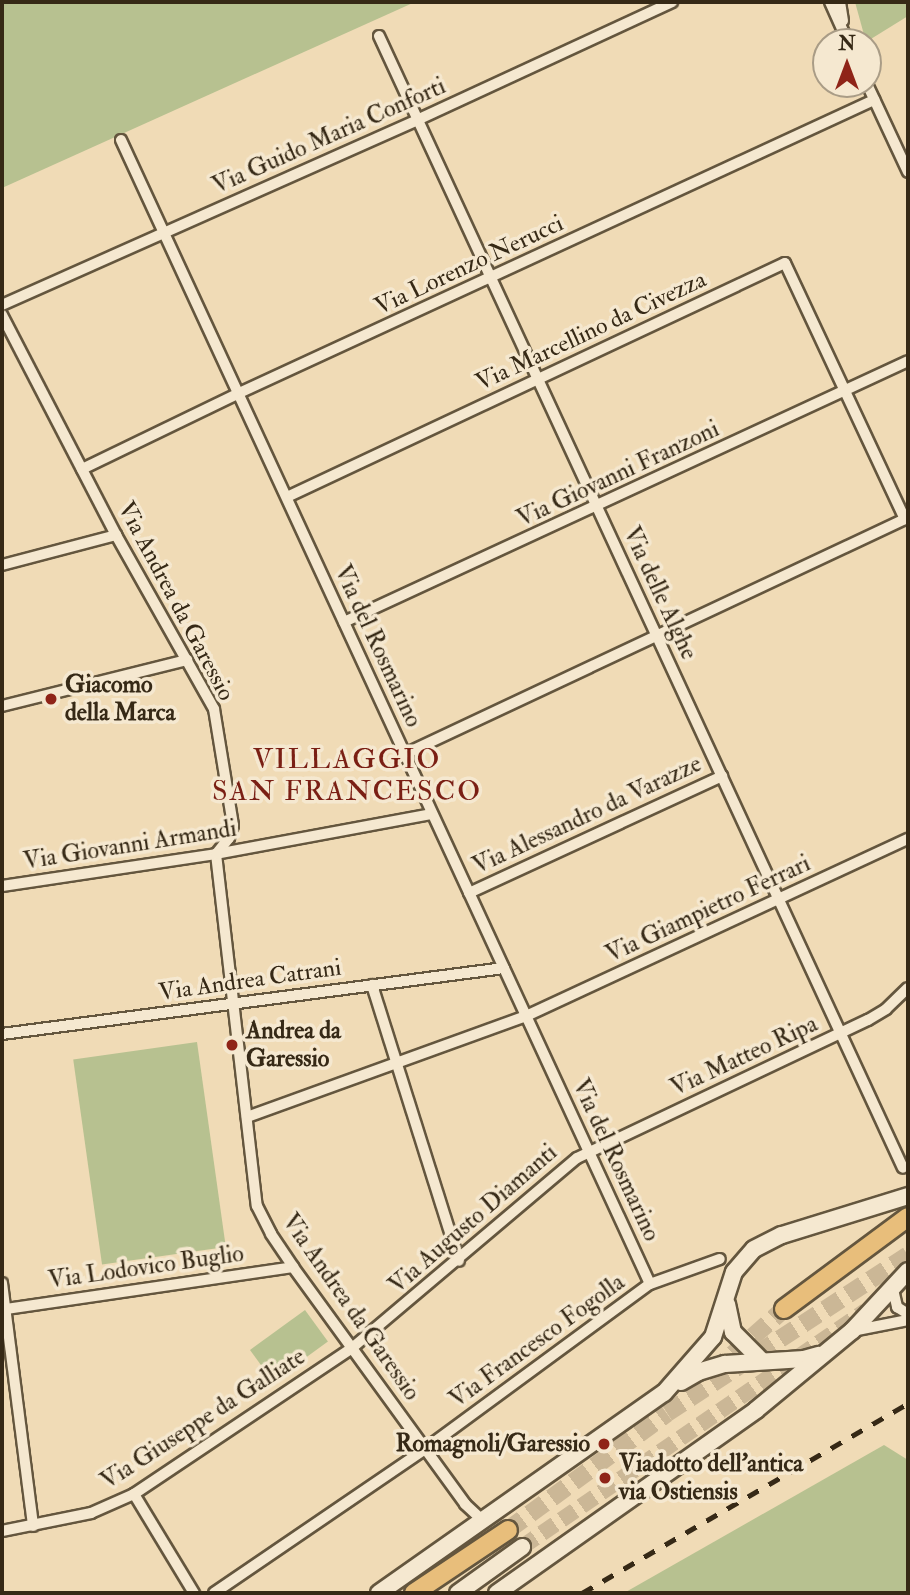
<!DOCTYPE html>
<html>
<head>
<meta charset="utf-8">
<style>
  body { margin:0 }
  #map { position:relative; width:910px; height:1595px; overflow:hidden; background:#f0dbb6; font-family:"IM FELL Double Pica",serif }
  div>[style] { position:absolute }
  .green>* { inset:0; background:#b7c190; transform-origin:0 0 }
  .secondary-tunnel>* { height:16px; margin-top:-8px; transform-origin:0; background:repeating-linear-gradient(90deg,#cbb796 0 16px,transparent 0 24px) }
  .primary-tunnel>* { height:18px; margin-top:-9px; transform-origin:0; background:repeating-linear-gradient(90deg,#cbb796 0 18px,transparent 0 27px) }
  .roads { filter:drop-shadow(2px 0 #64563e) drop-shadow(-2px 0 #64563e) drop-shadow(0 2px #64563e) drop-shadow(0 -2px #64563e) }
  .minor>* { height:10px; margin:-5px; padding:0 5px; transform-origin:5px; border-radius:5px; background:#f5e8d0 }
  .secondary>* { height:16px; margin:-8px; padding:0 8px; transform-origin:8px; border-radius:8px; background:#f5e8d0 }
  .primary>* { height:18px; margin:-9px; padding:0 9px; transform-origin:9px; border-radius:9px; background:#e8be7b }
  .rail>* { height:4.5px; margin-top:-2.25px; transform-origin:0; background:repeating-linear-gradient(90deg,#362916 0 12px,transparent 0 24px) }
  .dots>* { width:19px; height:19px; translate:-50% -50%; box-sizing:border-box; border:4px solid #f5e8d0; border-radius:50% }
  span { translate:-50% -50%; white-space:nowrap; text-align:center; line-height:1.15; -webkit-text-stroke:7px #f5e8d0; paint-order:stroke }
  .street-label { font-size:24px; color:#362916 }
  .poi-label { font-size:24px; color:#362916; font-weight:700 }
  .left { translate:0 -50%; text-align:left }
  .right { translate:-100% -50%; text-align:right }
  .quarter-label { font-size:28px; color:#7a1f14; letter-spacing:2px }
  .frame { position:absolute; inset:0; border:4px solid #362916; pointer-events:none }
  .north { position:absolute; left:812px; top:28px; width:70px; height:70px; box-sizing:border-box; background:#f5e8d0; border:2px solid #a99c86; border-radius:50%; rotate:0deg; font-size:19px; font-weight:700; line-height:28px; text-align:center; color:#362916 }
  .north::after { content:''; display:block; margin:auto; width:24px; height:32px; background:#8f2418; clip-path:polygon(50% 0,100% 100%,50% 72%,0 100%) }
</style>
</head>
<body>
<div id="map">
  <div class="green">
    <div style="clip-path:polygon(2px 2px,415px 2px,2px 188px)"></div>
    <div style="clip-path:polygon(855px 2px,908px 2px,908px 16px,866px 42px)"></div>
    <div style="left:197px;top:1042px;width:207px;height:125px;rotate:82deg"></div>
    <div style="left:305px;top:1310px;width:39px;height:68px;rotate:54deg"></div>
    <div style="clip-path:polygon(884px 1445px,908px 1460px,908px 1593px,624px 1593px)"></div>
  </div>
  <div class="secondary-tunnel">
    <div style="left:522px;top:1547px;width:417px;rotate:-34.5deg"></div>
  </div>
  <div class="primary-tunnel">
    <div style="left:713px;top:1372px;width:95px;rotate:-41.6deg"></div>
    <div style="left:508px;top:1530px;width:197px;rotate:-36.3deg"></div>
    <div style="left:667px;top:1413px;width:288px;rotate:-33.2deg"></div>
  </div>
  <div class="roads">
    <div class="minor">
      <div style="left:830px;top:2px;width:44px;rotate:65.8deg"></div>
      <div style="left:840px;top:2px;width:19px;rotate:81deg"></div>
      <div style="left:379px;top:36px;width:1247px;rotate:65.16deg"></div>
      <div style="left:867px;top:84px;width:97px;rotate:65deg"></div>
      <div style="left:121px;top:140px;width:1260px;rotate:65.18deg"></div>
      <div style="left:2px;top:305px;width:454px;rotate:-24deg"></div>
      <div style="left:417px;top:120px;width:281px;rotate:-24.8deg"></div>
      <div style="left:2px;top:315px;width:248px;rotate:62.6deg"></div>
      <div style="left:116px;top:535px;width:200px;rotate:60.6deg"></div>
      <div style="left:214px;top:709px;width:118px;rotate:80.7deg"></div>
      <div style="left:233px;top:825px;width:14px;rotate:107deg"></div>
      <div style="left:229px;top:838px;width:21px;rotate:129deg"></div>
      <div style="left:216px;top:854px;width:354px;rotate:83.4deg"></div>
      <div style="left:257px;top:1206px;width:31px;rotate:63deg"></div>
      <div style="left:271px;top:1234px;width:40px;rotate:56deg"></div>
      <div style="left:293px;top:1267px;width:293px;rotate:54deg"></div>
      <div style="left:465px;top:1504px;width:23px;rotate:43deg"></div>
      <div style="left:82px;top:469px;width:172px;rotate:-25.8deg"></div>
      <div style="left:237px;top:394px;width:702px;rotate:-24.78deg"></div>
      <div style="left:287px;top:497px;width:550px;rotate:-25.17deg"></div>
      <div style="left:785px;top:263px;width:283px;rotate:64.9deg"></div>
      <div style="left:905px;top:519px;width:552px;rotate:154.83deg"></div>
      <div style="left:2px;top:565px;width:118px;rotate:-14.7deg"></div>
      <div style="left:344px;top:622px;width:621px;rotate:-24.83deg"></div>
      <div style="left:2px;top:706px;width:191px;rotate:-14deg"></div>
      <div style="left:2px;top:886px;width:216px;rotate:-8.5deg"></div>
      <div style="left:216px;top:854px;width:219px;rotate:-10.5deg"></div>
      <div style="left:469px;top:893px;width:279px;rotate:-24.8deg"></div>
      <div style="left:372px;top:985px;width:289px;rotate:72.5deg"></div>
      <div style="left:2px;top:1034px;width:506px;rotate:-7.49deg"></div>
      <div style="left:247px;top:1117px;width:294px;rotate:-19.9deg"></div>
      <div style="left:524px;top:1017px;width:423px;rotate:-24.9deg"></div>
      <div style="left:2px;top:1283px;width:245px;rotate:82.7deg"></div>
      <div style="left:892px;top:1285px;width:23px;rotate:77deg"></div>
      <div style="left:897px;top:1307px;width:13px;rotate:32deg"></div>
      <div style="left:6px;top:1309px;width:290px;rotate:-8.3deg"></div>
      <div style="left:852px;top:1331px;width:57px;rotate:-11.1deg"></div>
      <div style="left:134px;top:1494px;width:116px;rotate:58.8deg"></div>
      <div style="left:2px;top:1531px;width:91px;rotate:-11.4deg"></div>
      <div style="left:91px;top:1513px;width:47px;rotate:-23.8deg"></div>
      <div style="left:134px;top:1494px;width:262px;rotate:-33.8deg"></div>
      <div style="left:352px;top:1348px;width:294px;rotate:-40.2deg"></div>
      <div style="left:577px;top:1158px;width:322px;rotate:-25.4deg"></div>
      <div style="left:868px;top:1020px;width:21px;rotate:-31deg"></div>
      <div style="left:886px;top:1009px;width:30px;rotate:-44deg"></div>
      <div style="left:214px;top:1593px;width:255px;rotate:-34.3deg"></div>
      <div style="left:425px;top:1449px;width:279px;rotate:-36.3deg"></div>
      <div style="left:650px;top:1284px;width:74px;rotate:-19.7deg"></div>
    </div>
    <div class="secondary">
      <div style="left:727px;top:1304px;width:29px;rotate:78deg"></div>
      <div style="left:733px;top:1332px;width:38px;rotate:45deg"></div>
      <div style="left:681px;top:1382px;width:20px;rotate:-30deg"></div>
      <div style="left:698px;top:1372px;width:28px;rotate:-17deg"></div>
      <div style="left:725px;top:1364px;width:79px;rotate:-3.6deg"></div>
      <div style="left:804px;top:1359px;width:15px;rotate:-16deg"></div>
      <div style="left:379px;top:1593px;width:348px;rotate:-35.1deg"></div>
      <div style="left:664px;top:1393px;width:74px;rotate:-48.8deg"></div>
      <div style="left:713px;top:1337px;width:68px;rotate:-72.1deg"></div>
      <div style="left:734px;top:1272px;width:30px;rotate:-49deg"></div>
      <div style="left:754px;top:1249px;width:31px;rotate:-27deg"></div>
      <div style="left:782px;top:1235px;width:132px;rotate:-17.2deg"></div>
      <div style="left:458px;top:1593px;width:79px;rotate:-35.7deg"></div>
      <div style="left:497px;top:1593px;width:317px;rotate:-35.2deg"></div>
      <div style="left:756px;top:1410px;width:124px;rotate:-39.5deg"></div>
      <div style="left:852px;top:1331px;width:82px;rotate:-47deg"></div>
    </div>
    <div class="primary">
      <div style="left:784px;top:1309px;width:154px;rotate:-36.6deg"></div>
      <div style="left:414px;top:1593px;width:113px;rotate:-33.8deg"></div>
    </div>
  </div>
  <div class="rail">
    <div style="left:582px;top:1593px;width:377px;rotate:-30.2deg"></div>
  </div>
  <div class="dots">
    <div style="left:51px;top:699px;background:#8f2418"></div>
    <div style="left:232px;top:1045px;background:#8f2418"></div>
    <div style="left:604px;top:1444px;background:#8f2418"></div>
    <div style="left:605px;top:1478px;background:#8f2418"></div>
  </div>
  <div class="street-label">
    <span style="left:329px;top:136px;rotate:-24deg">Via Guido Maria Conforti</span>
    <span style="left:469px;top:265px;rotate:-25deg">Via Lorenzo Nerucci</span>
    <span style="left:591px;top:331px;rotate:-25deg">Via Marcellino da Civezza</span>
    <span style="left:618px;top:474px;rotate:-25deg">Via Giovanni Franzoni</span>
    <span style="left:660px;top:593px;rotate:65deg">Via delle Alghe</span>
    <span style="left:176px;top:601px;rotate:62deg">Via Andrea da Garessio</span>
    <span style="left:378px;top:646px;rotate:65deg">Via del Rosmarino</span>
    <span style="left:587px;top:815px;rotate:-25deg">Via Alessandro da Varazze</span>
    <span style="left:130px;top:845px;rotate:-9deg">Via Giovanni Armandi</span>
    <span style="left:708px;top:909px;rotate:-25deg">Via Giampietro Ferrari</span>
    <span style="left:250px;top:980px;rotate:-8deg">Via Andrea Catrani</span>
    <span style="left:744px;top:1056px;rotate:-25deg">Via Matteo Ripa</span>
    <span style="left:616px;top:1160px;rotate:65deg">Via del Rosmarino</span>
    <span style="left:473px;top:1219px;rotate:-41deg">Via Augusto Diamanti</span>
    <span style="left:146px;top:1267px;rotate:-8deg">Via Lodovico Buglio</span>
    <span style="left:351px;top:1307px;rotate:55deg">Via Andrea da Garessio</span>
    <span style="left:537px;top:1341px;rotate:-36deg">Via Francesco Fogolla</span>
    <span style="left:203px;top:1419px;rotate:-33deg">Via Giuseppe da Galliate</span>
  </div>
  <div class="poi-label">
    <span class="left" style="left:65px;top:699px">Giacomo<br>della Marca</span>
    <span class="left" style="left:246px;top:1045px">Andrea da<br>Garessio</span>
    <span class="right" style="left:590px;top:1444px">Romagnoli/Garessio</span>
    <span class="left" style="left:619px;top:1478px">Viadotto dell'antica<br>via Ostiensis</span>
  </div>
  <div class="quarter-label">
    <span style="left:347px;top:776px">VILLAGGIO<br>SAN FRANCESCO</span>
  </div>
  <div class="frame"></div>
  <div class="north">N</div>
</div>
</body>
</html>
